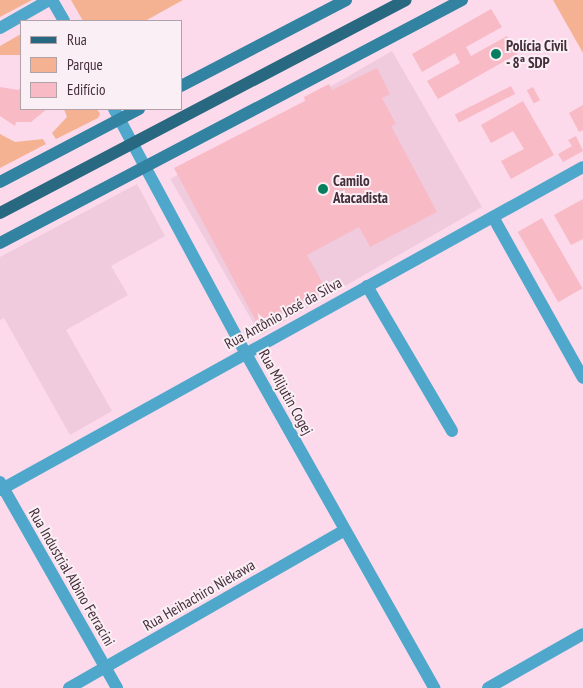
<!DOCTYPE html>
<html>
<head>
<meta charset="utf-8">
<style>
  body { margin:0 }
  #map { position:relative; width:583px; height:688px; overflow:hidden; background:#fcdaeb; font-family:"PT Sans Narrow",sans-serif }
  div>[style] { position:absolute }
  .built>* { inset:0; background:#f0cadd; transform-origin:0 0 }
  .green>* { inset:0; background:#f4b292 }
  .building>* { inset:0; background:#f8bac5; transform-origin:0 0 }
  .street>* { height:12px; margin:-6px; padding:0 6px; transform-origin:6px; border-radius:6px; background:#4fa8cb }
  .secondary>* { height:12px; margin:-6px; padding:0 6px; transform-origin:6px; border-radius:6px; background:#3283a1 }
  .primary>* { height:12px; margin:-6px; padding:0 6px; transform-origin:6px; border-radius:6px; background:#286880 }
  .dots>* { width:14px; height:14px; translate:-50% -50%; box-sizing:border-box; border:2px solid #faeff4; border-radius:50% }
  span { translate:-50% -50%; white-space:nowrap; text-align:center; line-height:1.15; -webkit-text-stroke:4px #faeff4; paint-order:stroke }
  .poi-label { font-size:15px; color:#442e39; font-weight:700 }
  .left { translate:0 -50%; text-align:left }
  .street-label { font-size:15px; color:#442e39 }
  .legend { position:absolute; left:20px; top:20px; width:162px; height:90px; box-sizing:border-box; background:#faeff4; border:1px solid #b1a2a9; margin:0; padding:6px 9px; list-style:none; font-size:15px; color:#442e39 }
  .legend li { display:flex; align-items:center; gap:10px; height:25px }
  .legend b { width:25px; border:1px solid #b1a2a9 }
</style>
</head>
<body>
<div id="map">
  <div class="built">
    <div style="left:392px;top:51px;width:180px;height:256px;rotate:60deg"></div>
    <div style="clip-path:polygon(137px 184px,165px 236px,111px 266px,128px 295px,66px 330px,112px 411px,70px 435px,4px 318px,0 320px,0 257px)"></div>
  </div>
  <div class="green">
    <div style="clip-path:polygon(0 0,32px 0,0 17px)"></div>
    <div style="clip-path:polygon(71px 0,183px 0,145px 21px,83px 21px)"></div>
    <div style="clip-path:polygon(553px 0,583px 0,583px 53px)"></div>
    <div style="clip-path:polygon(21px 34px,21px 55px,0 55px,0 46px)"></div>
    <div style="clip-path:polygon(64px 109px,97px 109px,100px 114px,98px 118px,56px 139px,52px 133px,67px 117px)"></div>
    <div style="clip-path:polygon(0 134px,15px 142px,43px 139px,46px 144px,0 168px)"></div>
  </div>
  <div class="building">
    <div style="clip-path:polygon(491px 9px,502px 27px,466px 47px,471px 56px,507px 36px,517px 54px,438px 99px,427px 81px,460px 63px,455px 53px,422px 72px,412px 54px)"></div>
    <div style="clip-path:polygon(377px 68px,390px 94px,382px 98px,396px 124px,391px 126px,437px 212px,370px 247px,359px 227px,307px 255px,326px 289px,258px 325px,174px 168px,305px 101px,304px 97px,329px 84px,332px 90px)"></div>
    <div style="left:511px;top:86px;width:9px;height:63px;rotate:63deg"></div>
    <div style="clip-path:polygon(0 87px,18px 90px,21px 87px,21px 109px,47px 109px,31px 122px,16px 122px,15px 126px,0 116px)"></div>
    <div style="left:533px;top:87px;width:15px;height:7px;rotate:62deg"></div>
    <div style="clip-path:polygon(523px 101px,554px 155px,511px 179px,501px 161px,524px 149px,513px 131px,491px 143px,481px 125px)"></div>
    <div style="clip-path:polygon(583px 105px,583px 130px,579px 132px,569px 113px)"></div>
    <div style="clip-path:polygon(576px 136px,583px 151px,563px 162px,558px 154px,572px 146px,568px 140px)"></div>
    <div style="clip-path:polygon(583px 199px,583px 239px,571px 245px,554px 215px)"></div>
    <div style="left:542px;top:218px;width:81px;height:28px;rotate:60deg"></div>
  </div>
  <div class="street">
    <div style="left:52px;top:0;width:24px;rotate:60deg"></div>
    <div style="left:0;top:28px;width:56px;rotate:-29.7deg"></div>
    <div style="left:114px;top:109px;width:276px;rotate:61.7deg"></div>
    <div style="left:245px;top:352px;width:386px;rotate:60.6deg"></div>
    <div style="left:493px;top:217px;width:184px;rotate:60.8deg"></div>
    <div style="left:367px;top:286px;width:168px;rotate:59.6deg"></div>
    <div style="left:0;top:482px;width:237px;rotate:60.4deg"></div>
    <div style="left:0;top:490px;width:666px;rotate:-28.99deg"></div>
    <div style="left:69px;top:688px;width:318px;rotate:-29.8deg"></div>
    <div style="left:488px;top:688px;width:109px;rotate:-29.6deg"></div>
  </div>
  <div class="secondary">
    <div style="left:181px;top:86px;width:186px;rotate:-27.5deg"></div>
    <div style="left:0;top:182px;width:157px;rotate:-27.7deg"></div>
    <div style="left:0;top:243px;width:522px;rotate:-27.74deg"></div>
  </div>
  <div class="primary">
    <div style="left:0;top:213px;width:458px;rotate:-27.7deg"></div>
  </div>
  <div class="dots">
    <div style="left:496px;top:54px;background:#077f5e"></div>
    <div style="left:323px;top:189px;background:#077f5e"></div>
  </div>
  <div class="poi-label">
    <span class="left" style="left:506px;top:54px">Polícia Civil<br>- 8ª SDP</span>
    <span class="left" style="left:333px;top:189px">Camilo<br>Atacadista</span>
  </div>
  <div class="street-label">
    <span style="left:283px;top:313px;rotate:-29deg">Rua Antônio José da Silva</span>
    <span style="left:286px;top:392px;rotate:61deg">Rua Miljutin Cogej</span>
    <span style="left:72px;top:577px;rotate:60deg">Rua Industrial Albino Ferracini</span>
    <span style="left:199px;top:595px;rotate:-30deg">Rua Heihachiro Niekawa</span>
  </div>
  <ul class="legend">
  <li><b style="height:6px;background:#286880"></b>Rua</li>
  <li><b style="height:14px;background:#f4b292"></b>Parque</li>
  <li><b style="height:14px;background:#f8bac5"></b>Edifício</li>
  </ul>
</div>
</body>
</html>
